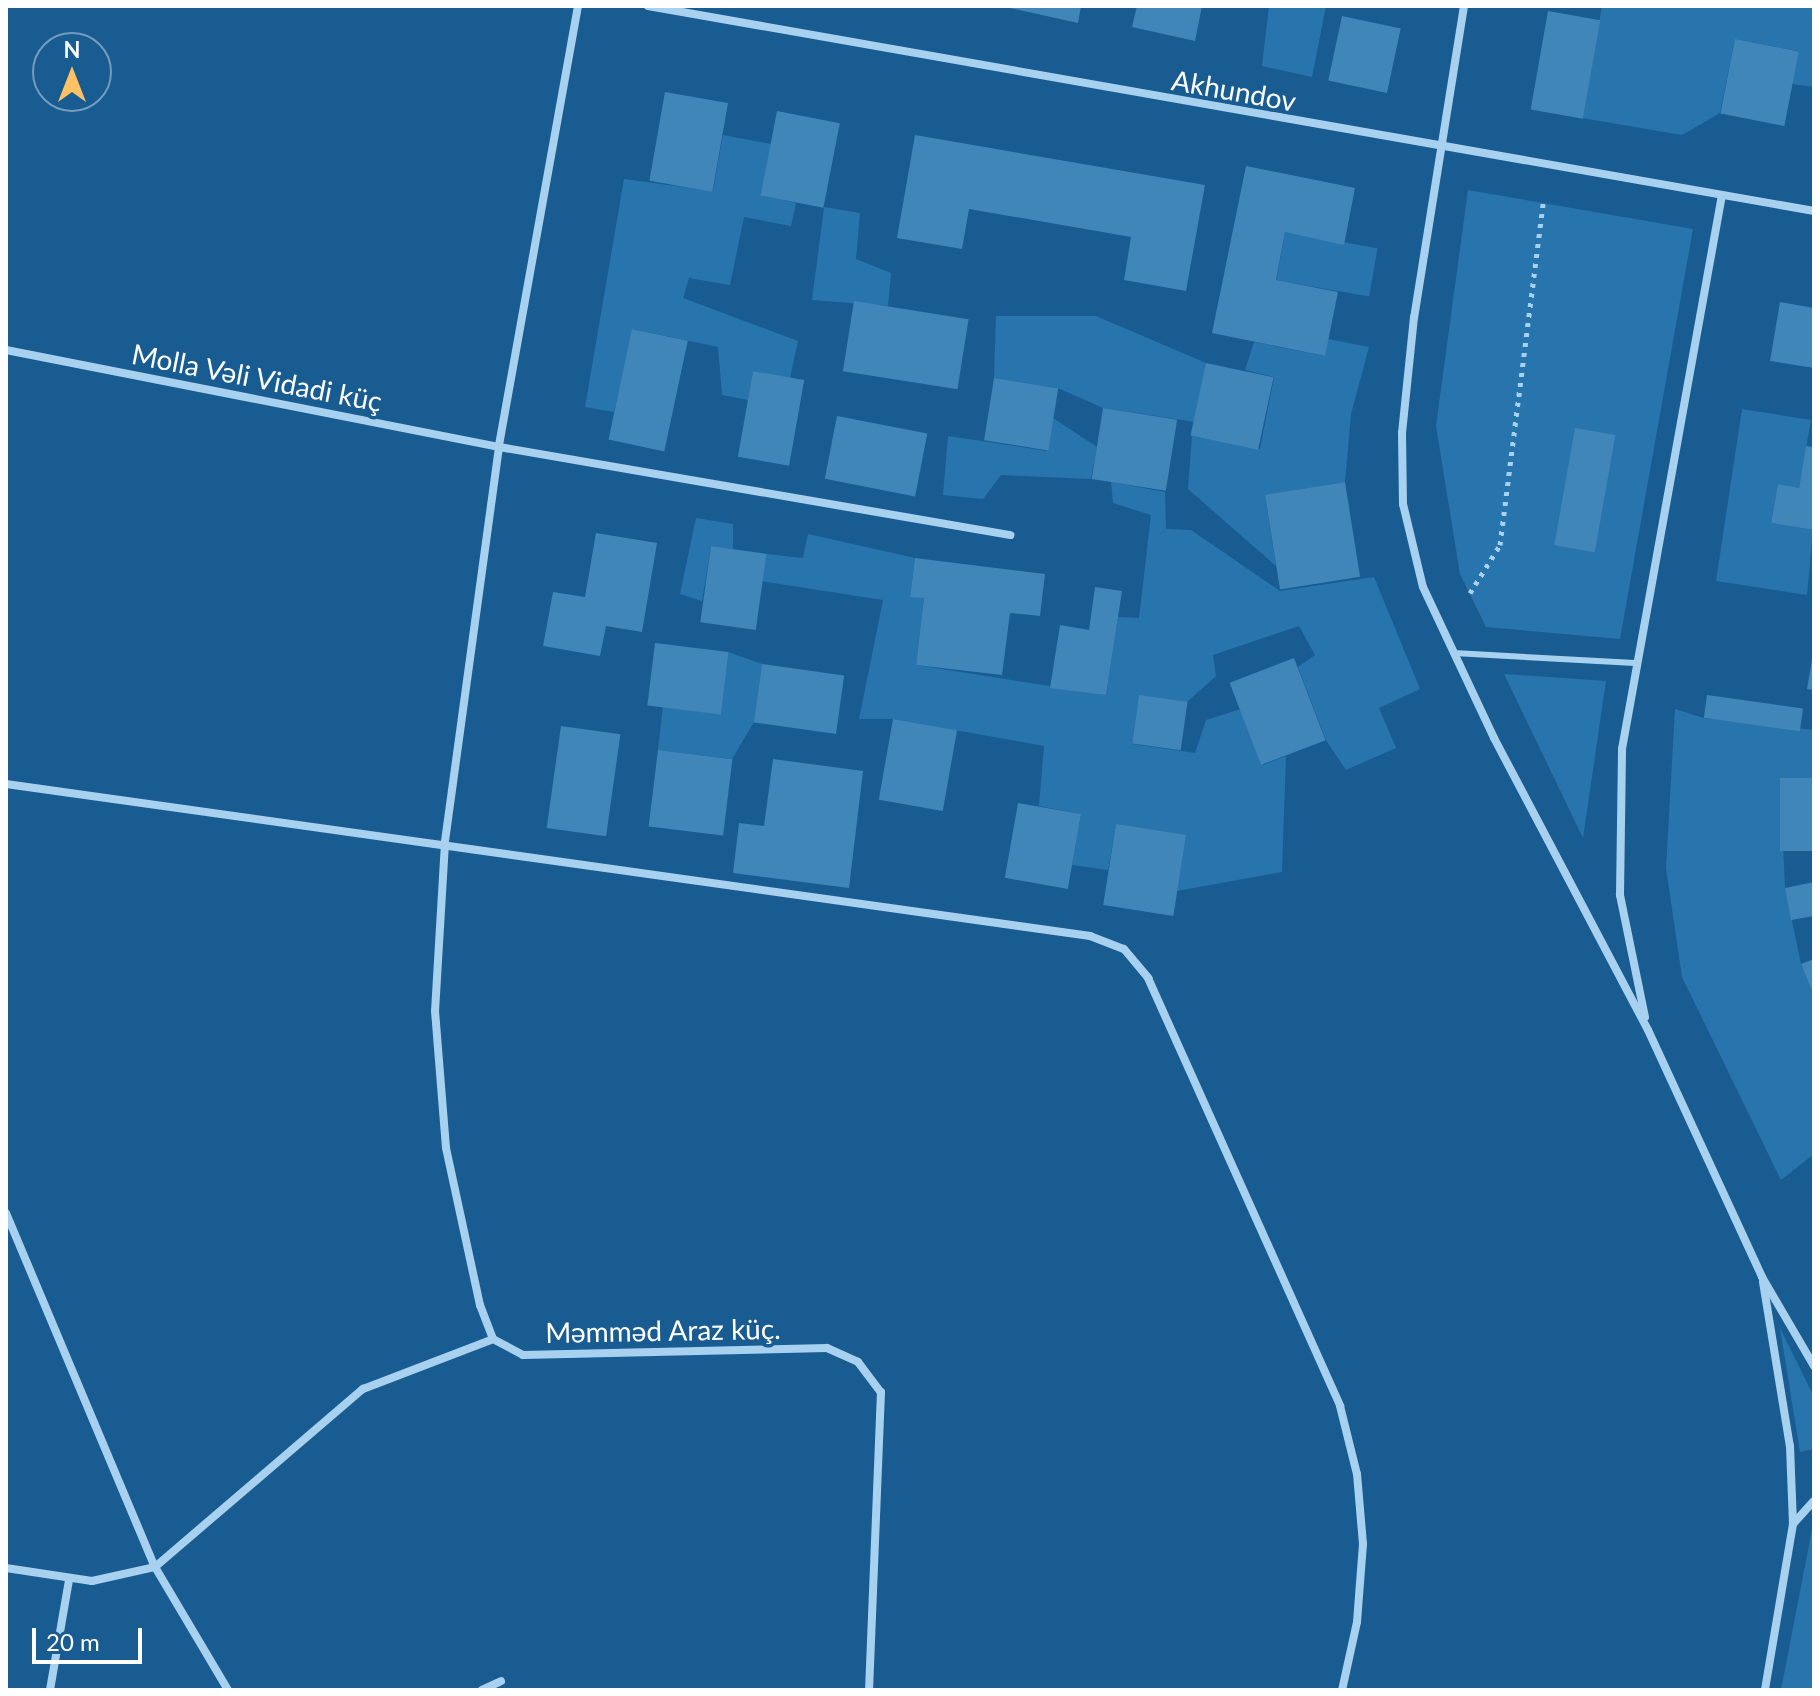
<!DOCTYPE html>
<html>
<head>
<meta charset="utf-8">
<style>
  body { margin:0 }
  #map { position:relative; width:1820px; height:1696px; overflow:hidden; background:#185c92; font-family:Lato,sans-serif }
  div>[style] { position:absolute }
  .green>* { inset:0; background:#2875ae; transform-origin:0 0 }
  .building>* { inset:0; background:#4186b9; transform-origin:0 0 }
  .path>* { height:5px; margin-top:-2.5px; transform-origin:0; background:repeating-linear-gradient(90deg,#a8d1f0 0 4px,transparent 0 10px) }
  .lane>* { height:6px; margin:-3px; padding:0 3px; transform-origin:3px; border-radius:3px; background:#a8d1f0 }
  .street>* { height:8px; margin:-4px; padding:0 4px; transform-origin:4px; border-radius:4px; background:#a8d1f0 }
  span { translate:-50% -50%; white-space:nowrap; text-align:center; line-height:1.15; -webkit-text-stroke:7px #185c92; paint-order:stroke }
  .street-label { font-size:28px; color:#fff }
  .frame { position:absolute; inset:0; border:8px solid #fff; pointer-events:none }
  .north { position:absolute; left:32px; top:32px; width:80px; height:80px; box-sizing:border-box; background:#185c92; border:2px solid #749dbe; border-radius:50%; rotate:0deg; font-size:22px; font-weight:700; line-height:32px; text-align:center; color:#fff }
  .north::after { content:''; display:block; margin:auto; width:28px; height:36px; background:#ffc166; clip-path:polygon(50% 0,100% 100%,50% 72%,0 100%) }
  .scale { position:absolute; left:32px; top:1628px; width:110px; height:36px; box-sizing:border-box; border:4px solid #fff; border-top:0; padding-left:10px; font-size:24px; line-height:28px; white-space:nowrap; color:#fff; -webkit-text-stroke:6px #185c92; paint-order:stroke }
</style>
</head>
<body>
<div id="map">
  <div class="green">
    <div style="clip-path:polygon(1269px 6px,1326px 6px,1312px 77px,1262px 66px)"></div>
    <div style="clip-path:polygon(1602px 6px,1814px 6px,1814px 87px,1792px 84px,1798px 51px,1735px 39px,1720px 113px,1682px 135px,1582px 118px)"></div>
    <div style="clip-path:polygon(723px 135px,771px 144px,761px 195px,796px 203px,791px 226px,744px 217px,730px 285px,689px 278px,683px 298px,798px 341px,790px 378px,753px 371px,748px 400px,722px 395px,718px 347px,633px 329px,614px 412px,585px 407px,624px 179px,713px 191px)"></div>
    <div style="clip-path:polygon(1468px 190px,1693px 229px,1620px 639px,1486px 627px,1460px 574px,1436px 426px)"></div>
    <div style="clip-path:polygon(824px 207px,860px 213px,856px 259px,891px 273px,888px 306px,812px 300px)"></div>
    <div style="left:1285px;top:232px;width:94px;height:49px;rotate:10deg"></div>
    <div style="clip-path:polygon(996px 316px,1096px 316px,1206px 363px,1195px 422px,1103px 408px,1058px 388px,994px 378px)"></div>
    <div style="clip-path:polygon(1328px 339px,1369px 347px,1351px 414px,1345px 482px,1265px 495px,1276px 566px,1188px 489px,1192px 436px,1260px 449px,1274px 377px,1245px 370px,1254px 342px,1324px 356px)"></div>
    <div style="clip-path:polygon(1742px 409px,1811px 420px,1799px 488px,1778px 485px,1771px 523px,1813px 530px,1807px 595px,1716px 581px)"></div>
    <div style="clip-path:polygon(1053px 418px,1097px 447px,1091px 479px,1001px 475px,983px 499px,943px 495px,948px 436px,1047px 451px)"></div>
    <div style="clip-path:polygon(1111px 482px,1165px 492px,1166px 529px,1191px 530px,1280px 591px,1374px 577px,1420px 689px,1379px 708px,1396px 748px,1346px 770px,1326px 740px,1298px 667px,1315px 655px,1299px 626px,1213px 655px,1216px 676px,1187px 702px,1139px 696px,1132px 744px,1195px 753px,1206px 720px,1241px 709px,1263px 765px,1286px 756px,1282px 872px,1177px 891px,1186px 836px,1116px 825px,1108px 870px,1072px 865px,1081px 814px,1039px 806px,1044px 746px,893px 719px,859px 719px,883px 600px,761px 581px,766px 554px,803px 558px,808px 534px,915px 558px,910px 596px,924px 598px,916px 665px,1106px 695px,1118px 617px,1139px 618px,1151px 515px,1113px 503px)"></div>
    <div style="clip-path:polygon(696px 518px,733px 524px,733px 549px,711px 546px,702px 601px,680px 594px)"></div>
    <div style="clip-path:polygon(728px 652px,762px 664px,754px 722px,732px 759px,658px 750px,663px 706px,720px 714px)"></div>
    <div style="clip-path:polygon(1504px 674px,1606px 681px,1583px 838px)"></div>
    <div style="clip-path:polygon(1675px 709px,1704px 718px,1814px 730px,1814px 778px,1780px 778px,1785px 888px,1801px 964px,1814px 998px,1814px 1154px,1781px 1180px,1682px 977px,1666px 868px)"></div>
    <div style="clip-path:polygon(1780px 1328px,1814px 1397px,1814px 1449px,1800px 1452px)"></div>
    <div style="clip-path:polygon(1814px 1519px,1814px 1690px,1781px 1690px)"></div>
  </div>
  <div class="building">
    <div style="clip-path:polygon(1001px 6px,1081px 6px,1078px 23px)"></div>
    <div style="clip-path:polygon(1137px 6px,1202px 6px,1195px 41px,1132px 27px)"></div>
    <div style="left:1548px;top:11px;width:53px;height:100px;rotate:10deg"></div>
    <div style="left:1342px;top:16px;width:60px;height:66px;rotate:12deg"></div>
    <div style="left:1735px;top:39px;width:65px;height:76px;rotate:11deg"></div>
    <div style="left:665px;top:92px;width:64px;height:90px;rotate:10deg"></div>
    <div style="left:777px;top:111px;width:64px;height:86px;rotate:11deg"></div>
    <div style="clip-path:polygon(915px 135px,1205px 185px,1186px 291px,1124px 280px,1131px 237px,969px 209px,962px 249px,897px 238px)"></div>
    <div style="clip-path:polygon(1246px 166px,1355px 188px,1344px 245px,1285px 232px,1276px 280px,1338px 292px,1325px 356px,1212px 333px)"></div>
    <div style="left:854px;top:301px;width:116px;height:71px;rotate:9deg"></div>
    <div style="clip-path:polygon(1780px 302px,1814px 308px,1814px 368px,1770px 361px)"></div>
    <div style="left:632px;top:329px;width:57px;height:113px;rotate:12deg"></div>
    <div style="left:1206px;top:363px;width:69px;height:74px;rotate:12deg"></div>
    <div style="left:753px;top:371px;width:52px;height:87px;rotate:10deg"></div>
    <div style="left:994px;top:378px;width:65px;height:63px;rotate:9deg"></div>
    <div style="left:1103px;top:408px;width:75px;height:72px;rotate:9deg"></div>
    <div style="left:837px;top:416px;width:92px;height:64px;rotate:11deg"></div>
    <div style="left:1575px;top:428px;width:41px;height:119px;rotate:10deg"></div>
    <div style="clip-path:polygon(1806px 446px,1814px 447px,1814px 530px,1771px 523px,1778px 484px,1799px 488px)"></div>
    <div style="left:1345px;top:482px;width:96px;height:81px;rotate:81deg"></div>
    <div style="clip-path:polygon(596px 533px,657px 543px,642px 632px,606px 626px,600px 656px,543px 646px,553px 592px,585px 597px)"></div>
    <div style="left:711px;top:546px;width:56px;height:77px;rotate:8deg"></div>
    <div style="clip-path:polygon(915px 558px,1045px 574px,1040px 616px,1010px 613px,1002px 675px,916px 665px,924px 598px,910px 597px)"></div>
    <div style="clip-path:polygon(1095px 587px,1122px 591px,1106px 695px,1050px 688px,1060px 625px,1089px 630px)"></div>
    <div style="left:655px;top:643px;width:74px;height:63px;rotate:7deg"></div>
    <div style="left:1294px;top:658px;width:88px;height:69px;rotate:69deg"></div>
    <div style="clip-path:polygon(1812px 660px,1814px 660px,1814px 690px,1807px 689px)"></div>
    <div style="left:762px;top:664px;width:83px;height:59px;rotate:8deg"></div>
    <div style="left:1139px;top:695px;width:49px;height:49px;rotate:8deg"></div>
    <div style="left:1707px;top:695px;width:97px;height:23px;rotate:8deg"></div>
    <div style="left:893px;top:719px;width:65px;height:82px;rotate:10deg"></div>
    <div style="left:561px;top:726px;width:60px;height:103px;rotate:8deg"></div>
    <div style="left:658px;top:750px;width:75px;height:77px;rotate:7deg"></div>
    <div style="clip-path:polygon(773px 759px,863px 771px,849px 888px,733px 873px,739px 823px,764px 826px)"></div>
    <div style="left:1780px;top:778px;width:34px;height:73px"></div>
    <div style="left:1018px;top:803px;width:64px;height:76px;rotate:10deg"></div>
    <div style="left:1116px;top:824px;width:71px;height:82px;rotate:9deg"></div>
    <div style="clip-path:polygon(1814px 882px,1814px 916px,1791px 920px,1785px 888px)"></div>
    <div style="clip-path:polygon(1814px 959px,1814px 997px,1801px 964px)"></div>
  </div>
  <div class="path">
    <div style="left:1470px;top:593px;width:57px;rotate:-58deg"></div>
    <div style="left:1500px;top:545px;width:345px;rotate:-82.8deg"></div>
  </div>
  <div class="lane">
    <div style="left:1454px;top:653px;width:181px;rotate:3.2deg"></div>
  </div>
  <div class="street">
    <div style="left:578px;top:6px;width:448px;rotate:100.2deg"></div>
    <div style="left:499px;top:447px;width:400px;rotate:97.8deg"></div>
    <div style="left:445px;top:843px;width:168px;rotate:93.4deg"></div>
    <div style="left:435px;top:1011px;width:137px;rotate:85.4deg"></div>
    <div style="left:446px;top:1148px;width:161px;rotate:77.8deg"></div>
    <div style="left:480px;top:1305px;width:36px;rotate:69deg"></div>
    <div style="left:493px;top:1339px;width:34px;rotate:28deg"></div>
    <div style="left:523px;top:1355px;width:304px;rotate:-1.3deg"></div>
    <div style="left:827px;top:1348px;width:34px;rotate:24deg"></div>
    <div style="left:858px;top:1362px;width:38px;rotate:53deg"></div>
    <div style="left:881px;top:1392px;width:298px;rotate:92.3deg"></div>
    <div style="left:648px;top:6px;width:1184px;rotate:9.97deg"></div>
    <div style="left:1464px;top:6px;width:315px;rotate:99.1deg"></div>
    <div style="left:1414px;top:317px;width:117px;rotate:95.9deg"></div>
    <div style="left:1402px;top:433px;width:71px;rotate:89.2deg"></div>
    <div style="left:1403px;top:504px;width:85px;rotate:76.5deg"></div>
    <div style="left:1423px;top:587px;width:167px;rotate:64.8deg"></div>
    <div style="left:1494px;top:738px;width:330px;rotate:62.2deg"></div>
    <div style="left:1648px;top:1030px;width:272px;rotate:65.2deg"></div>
    <div style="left:1762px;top:1277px;width:103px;rotate:59.7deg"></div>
    <div style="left:6px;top:350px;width:502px;rotate:11.13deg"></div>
    <div style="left:499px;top:447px;width:519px;rotate:9.77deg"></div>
    <div style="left:6px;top:784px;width:1095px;rotate:7.98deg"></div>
    <div style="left:1090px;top:936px;width:36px;rotate:21deg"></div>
    <div style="left:1124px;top:949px;width:38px;rotate:50deg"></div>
    <div style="left:1148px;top:978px;width:469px;rotate:65.8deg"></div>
    <div style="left:1340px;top:1406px;width:70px;rotate:76deg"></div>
    <div style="left:1357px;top:1474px;width:70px;rotate:85.1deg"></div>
    <div style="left:1363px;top:1544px;width:78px;rotate:94.4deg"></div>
    <div style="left:1357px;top:1622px;width:70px;rotate:102.4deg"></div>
    <div style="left:1645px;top:1017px;width:125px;rotate:-101.6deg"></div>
    <div style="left:1620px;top:895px;width:146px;rotate:-89.2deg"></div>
    <div style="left:1622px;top:749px;width:563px;rotate:-79.77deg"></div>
    <div style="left:6px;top:1213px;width:384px;rotate:67.2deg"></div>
    <div style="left:155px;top:1567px;width:143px;rotate:59.3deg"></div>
    <div style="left:1763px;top:1282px;width:166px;rotate:80.7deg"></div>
    <div style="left:1790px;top:1446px;width:78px;rotate:87.8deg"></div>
    <div style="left:1793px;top:1524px;width:168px;rotate:99.6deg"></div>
    <div style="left:1793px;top:1524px;width:31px;rotate:-48deg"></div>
    <div style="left:6px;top:1568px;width:87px;rotate:8.6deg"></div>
    <div style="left:92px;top:1581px;width:65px;rotate:-12.5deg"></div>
    <div style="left:155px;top:1567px;width:274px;rotate:-40.6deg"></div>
    <div style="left:363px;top:1389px;width:139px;rotate:-21deg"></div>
    <div style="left:50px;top:1690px;width:112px;rotate:-80.2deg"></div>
    <div style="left:482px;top:1690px;width:21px;rotate:-25deg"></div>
  </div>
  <div class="street-label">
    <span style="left:1234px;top:90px;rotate:10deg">Akhundov</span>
    <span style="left:257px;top:377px;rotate:11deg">Molla Vəli Vidadi küç</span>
    <span style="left:663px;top:1330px;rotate:-1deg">Məmməd Araz küç.</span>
  </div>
  <div class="frame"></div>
  <div class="north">N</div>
  <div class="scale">20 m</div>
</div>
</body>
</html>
